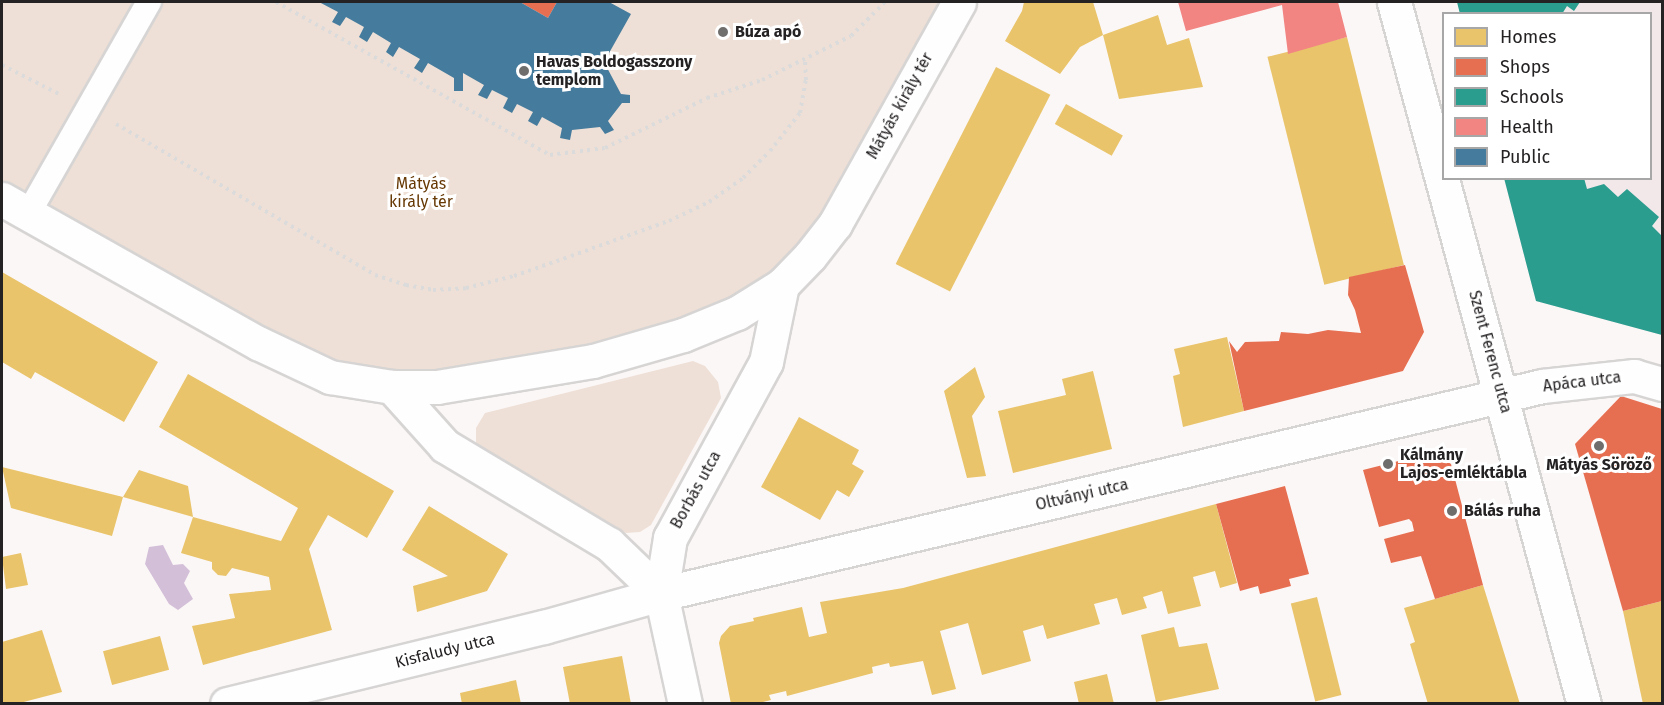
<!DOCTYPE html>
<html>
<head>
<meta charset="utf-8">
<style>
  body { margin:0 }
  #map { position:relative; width:1664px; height:705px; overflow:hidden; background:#fbf7f7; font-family:"Fira Sans",sans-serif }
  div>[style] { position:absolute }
  .built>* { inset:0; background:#f2e8ea }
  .green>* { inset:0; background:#eee0d6 }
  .water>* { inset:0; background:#d4bfd8 }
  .homes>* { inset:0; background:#e9c46a; transform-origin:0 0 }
  .shops>* { inset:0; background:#e76f51 }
  .schools>* { inset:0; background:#2a9d8f }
  .health>* { inset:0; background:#f28482 }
  .public>* { inset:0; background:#457b9d }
  .path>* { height:4px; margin-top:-2px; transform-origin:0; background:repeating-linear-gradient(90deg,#dcdbdb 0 3px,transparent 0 7.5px) }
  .roads { filter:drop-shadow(2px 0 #d7d4d4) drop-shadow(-2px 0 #d7d4d4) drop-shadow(0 2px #d7d4d4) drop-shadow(0 -2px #d7d4d4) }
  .lane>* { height:24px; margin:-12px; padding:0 12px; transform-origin:12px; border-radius:12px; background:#fefefe }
  .street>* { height:33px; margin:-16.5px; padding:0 16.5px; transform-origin:16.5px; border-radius:16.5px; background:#fefefe }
  .secondary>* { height:33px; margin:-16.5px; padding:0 16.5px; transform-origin:16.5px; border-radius:16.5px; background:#fefefe }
  .dots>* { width:16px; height:16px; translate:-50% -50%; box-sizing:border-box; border:3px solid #fff; border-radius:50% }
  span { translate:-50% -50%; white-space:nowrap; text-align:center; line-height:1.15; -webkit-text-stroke:6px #fff; paint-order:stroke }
  .poi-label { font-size:16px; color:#252223; font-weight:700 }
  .left { translate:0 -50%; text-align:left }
  .street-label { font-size:16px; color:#252223 }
  .park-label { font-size:16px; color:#673905 }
  .frame { position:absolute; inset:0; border:3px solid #252223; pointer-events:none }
  .legend { position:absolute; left:1442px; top:12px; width:210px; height:168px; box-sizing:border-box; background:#fff; border:2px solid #a8a7a7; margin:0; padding:8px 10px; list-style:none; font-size:18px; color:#252223 }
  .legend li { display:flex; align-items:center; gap:12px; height:30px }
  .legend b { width:30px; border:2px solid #a8a7a7 }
</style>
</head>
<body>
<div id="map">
  <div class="built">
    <div style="clip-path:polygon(1457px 2px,1662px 2px,1662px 335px,1536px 301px,1504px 179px,1650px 178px,1650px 14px,1460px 13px)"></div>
  </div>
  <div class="green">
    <div style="clip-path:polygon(2px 2px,959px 2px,782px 285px,502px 378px,330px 377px,2px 199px)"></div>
    <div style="clip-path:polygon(693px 361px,705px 366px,718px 382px,721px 398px,651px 525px,640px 532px,626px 533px,487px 454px,476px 443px,476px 428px,485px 413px)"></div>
  </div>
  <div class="water">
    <div style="clip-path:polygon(163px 545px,173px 565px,183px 564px,190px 571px,184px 583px,193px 599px,178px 610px,169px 604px,145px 564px,149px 547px)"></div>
  </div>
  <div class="homes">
    <div style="clip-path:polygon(1024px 2px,1093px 2px,1103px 35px,1158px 15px,1167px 45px,1189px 38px,1203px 87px,1119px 99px,1103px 35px,1080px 47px,1060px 74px,1005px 41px,1022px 11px)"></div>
    <div style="left:1347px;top:37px;width:235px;height:82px;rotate:76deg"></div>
    <div style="left:996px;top:67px;width:61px;height:221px;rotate:27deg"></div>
    <div style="left:1066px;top:104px;width:65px;height:23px;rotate:29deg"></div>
    <div style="clip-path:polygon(2px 272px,158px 362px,124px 422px,35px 372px,31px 379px,2px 362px)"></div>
    <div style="clip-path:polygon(1227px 337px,1244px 411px,1183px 427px,1173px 376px,1180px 374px,1174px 349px)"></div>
    <div style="clip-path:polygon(975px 367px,985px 397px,972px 416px,986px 476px,967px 478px,944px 391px)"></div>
    <div style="clip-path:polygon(1093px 371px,1112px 449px,1013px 473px,998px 411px,1066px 395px,1062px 379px)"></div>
    <div style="clip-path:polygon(188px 374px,394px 491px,367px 538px,328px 515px,309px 549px,332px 630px,203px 665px,192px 626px,235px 618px,229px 594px,271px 590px,269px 577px,232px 568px,226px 576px,218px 575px,212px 569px,212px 562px,181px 553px,193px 517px,281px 541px,298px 508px,159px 427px)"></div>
    <div style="clip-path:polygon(799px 417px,859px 450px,852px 464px,864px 471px,849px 497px,837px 490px,820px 520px,761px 487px)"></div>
    <div style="clip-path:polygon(2px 467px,123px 497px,139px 470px,188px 486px,193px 517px,123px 497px,112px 536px,11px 508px)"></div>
    <div style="clip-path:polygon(1216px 504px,1237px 583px,1220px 588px,1215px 571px,1193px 577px,1201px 606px,1168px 614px,1162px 591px,1143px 597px,1147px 608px,1122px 615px,1117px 598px,1094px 604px,1100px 624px,1047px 639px,1043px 625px,1023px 631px,1031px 661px,982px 675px,968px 623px,940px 631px,956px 689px,932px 695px,923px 661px,890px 667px,889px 663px,872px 667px,873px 673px,787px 696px,786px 691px,769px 695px,771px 700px,755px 704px,731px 704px,719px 643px,721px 636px,730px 626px,754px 621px,753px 618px,802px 607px,809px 637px,827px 633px,820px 602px,903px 588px)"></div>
    <div style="clip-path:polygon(429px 506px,508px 554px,487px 591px,417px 612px,413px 586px,448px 576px,402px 550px)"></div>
    <div style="clip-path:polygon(21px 553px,28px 585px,6px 589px,2px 557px)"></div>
    <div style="clip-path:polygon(1483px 585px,1520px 704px,1428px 704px,1410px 644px,1415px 642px,1404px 608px)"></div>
    <div style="left:1317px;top:597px;width:101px;height:27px;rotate:76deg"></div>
    <div style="clip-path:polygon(1662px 601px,1662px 704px,1643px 704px,1623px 611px)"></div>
    <div style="clip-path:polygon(1174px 627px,1179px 647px,1207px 643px,1219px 689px,1156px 702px,1141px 635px)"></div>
    <div style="clip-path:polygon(42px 630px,62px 692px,16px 704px,2px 704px,2px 642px)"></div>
    <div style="left:160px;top:636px;width:35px;height:59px;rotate:75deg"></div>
    <div style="clip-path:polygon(622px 656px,631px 704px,570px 704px,563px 667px)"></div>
    <div style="clip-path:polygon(1107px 674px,1114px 704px,1079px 704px,1074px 682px)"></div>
    <div style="clip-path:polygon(516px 680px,521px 704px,462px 704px,460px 693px)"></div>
  </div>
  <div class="shops">
    <div style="clip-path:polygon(520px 2px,557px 2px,548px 18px)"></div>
    <div style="clip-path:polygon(1405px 265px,1424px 332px,1403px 371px,1244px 411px,1229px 341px,1237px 352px,1245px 342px,1279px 341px,1281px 332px,1308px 334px,1328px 330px,1361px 333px,1355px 310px,1348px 295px,1349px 277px)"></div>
    <div style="clip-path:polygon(1621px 396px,1662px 409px,1662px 601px,1623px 611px,1575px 444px)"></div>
    <div style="clip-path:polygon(1434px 452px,1451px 464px,1483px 585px,1435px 599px,1421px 556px,1391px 563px,1384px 539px,1414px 531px,1412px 522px,1409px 519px,1379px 527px,1363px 470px)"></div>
    <div style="clip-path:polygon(1285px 486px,1309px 574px,1289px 579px,1291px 586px,1260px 594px,1258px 586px,1240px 591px,1216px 504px)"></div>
  </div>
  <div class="schools">
    <div style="clip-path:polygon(1457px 2px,1580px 2px,1574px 11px,1567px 6px,1562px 14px,1460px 14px)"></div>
    <div style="clip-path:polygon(1504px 178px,1584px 178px,1587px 189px,1604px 184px,1618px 197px,1627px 189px,1659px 217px,1652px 226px,1662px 236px,1662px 335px,1536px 301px)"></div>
  </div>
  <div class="health">
    <div style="clip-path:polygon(1178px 2px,1338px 2px,1347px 37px,1288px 54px,1282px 5px,1186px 31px)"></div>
  </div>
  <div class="public">
    <div style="clip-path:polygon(319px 2px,520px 2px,548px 18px,557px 2px,609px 2px,631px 14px,604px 62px,621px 94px,630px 95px,630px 103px,622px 103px,608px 121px,614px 130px,605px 134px,600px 127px,572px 130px,570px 140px,560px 138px,562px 128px,542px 117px,537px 126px,528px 121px,533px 112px,517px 104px,512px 113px,503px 108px,508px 98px,492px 90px,487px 99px,478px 95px,484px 85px,463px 73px,463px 91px,454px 91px,454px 78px,428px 63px,422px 73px,414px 68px,420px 59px,399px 47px,393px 57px,386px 52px,391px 43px,373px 32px,367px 42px,359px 37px,364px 27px,346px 17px,340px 26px,332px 22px,338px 12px)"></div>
  </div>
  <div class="path">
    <div style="left:276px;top:2px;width:314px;rotate:29.2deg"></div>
    <div style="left:550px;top:155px;width:55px;rotate:-7.3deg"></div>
    <div style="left:605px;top:148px;width:114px;rotate:-26.1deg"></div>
    <div style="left:707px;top:98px;width:58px;rotate:-18.1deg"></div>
    <div style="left:762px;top:80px;width:99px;rotate:-26.3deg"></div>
    <div style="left:851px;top:36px;width:48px;rotate:-45deg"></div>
    <div style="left:2px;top:65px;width:64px;rotate:27deg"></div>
    <div style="left:116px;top:124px;width:300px;rotate:30.2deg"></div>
    <div style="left:375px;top:275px;width:33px;rotate:18deg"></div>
    <div style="left:406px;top:285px;width:27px;rotate:10deg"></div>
    <div style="left:433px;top:290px;width:33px;rotate:-3deg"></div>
    <div style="left:466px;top:288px;width:49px;rotate:-14deg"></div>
    <div style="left:514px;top:276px;width:60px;rotate:-19.3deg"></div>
    <div style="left:571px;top:256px;width:104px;rotate:-19.7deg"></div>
    <div style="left:669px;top:221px;width:44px;rotate:-25.4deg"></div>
    <div style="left:709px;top:202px;width:42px;rotate:-35.2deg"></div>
    <div style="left:743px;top:178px;width:38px;rotate:-45deg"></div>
    <div style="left:770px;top:151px;width:48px;rotate:-51.7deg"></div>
    <div style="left:800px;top:113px;width:34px;rotate:-80deg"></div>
    <div style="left:806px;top:80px;width:20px;rotate:-93deg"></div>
  </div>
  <div class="roads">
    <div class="lane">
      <div style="left:28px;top:214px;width:244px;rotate:-60.3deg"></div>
    </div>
    <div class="street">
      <div style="left:392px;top:387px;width:79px;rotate:48.1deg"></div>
      <div style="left:445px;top:446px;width:191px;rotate:30.9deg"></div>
      <div style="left:609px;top:544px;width:72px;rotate:43.9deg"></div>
      <div style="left:227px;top:704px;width:326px;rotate:-13.7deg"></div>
      <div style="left:544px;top:627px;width:122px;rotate:-15.8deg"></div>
      <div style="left:661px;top:594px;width:905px;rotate:-13.28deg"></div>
      <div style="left:1542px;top:386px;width:93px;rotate:-6.2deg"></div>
      <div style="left:1634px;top:376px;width:29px;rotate:16deg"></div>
      <div style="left:685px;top:704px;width:113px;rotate:-102.3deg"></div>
      <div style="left:661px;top:594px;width:57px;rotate:-80.9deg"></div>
      <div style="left:670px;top:538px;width:200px;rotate:-61.4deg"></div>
      <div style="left:766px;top:362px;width:79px;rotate:-78.3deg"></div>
    </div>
    <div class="secondary">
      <div style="left:1394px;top:2px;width:727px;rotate:74.86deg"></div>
      <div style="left:2px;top:199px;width:294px;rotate:29.4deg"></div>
      <div style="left:258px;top:343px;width:80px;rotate:25.3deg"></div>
      <div style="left:330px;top:377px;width:63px;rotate:9.2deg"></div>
      <div style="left:392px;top:387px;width:45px"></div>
      <div style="left:437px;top:387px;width:158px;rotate:-9.5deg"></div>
      <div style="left:593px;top:361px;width:94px;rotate:-16.1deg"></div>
      <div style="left:683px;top:335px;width:58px;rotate:-22.2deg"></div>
      <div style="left:737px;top:313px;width:53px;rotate:-31.9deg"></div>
      <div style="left:782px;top:285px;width:40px;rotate:-46deg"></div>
      <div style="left:810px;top:256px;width:41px;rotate:-52deg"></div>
      <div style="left:835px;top:224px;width:254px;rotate:-60.8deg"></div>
    </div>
  </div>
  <div class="dots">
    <div style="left:723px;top:32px;background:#706d6d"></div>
    <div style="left:524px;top:71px;background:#706d6d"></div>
    <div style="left:1599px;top:446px;background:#706d6d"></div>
    <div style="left:1388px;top:464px;background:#706d6d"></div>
    <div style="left:1452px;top:511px;background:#706d6d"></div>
  </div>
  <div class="poi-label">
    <span class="left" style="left:735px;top:32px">Búza apó</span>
    <span class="left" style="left:536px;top:71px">Havas Boldogasszony<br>templom</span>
    <span class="left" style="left:1400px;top:464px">Kálmány<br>Lajos-emléktábla</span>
    <span style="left:1599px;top:465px">Mátyás Söröző</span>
    <span class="left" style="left:1464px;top:511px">Bálás ruha</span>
  </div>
  <div class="street-label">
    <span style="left:900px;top:106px;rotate:-61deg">Mátyás király tér</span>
    <span style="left:1490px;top:352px;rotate:75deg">Szent Ferenc utca</span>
    <span style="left:1582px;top:382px;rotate:-7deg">Apáca utca</span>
    <span style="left:696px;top:490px;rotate:-61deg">Borbás utca</span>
    <span style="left:1082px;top:495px;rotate:-13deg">Oltványi utca</span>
    <span style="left:445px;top:651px;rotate:-14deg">Kisfaludy utca</span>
  </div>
  <div class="park-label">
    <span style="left:421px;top:193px">Mátyás<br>király tér</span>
  </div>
  <div class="frame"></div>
  <ul class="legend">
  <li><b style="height:16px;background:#e9c46a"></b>Homes</li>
  <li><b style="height:16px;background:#e76f51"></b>Shops</li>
  <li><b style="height:16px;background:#2a9d8f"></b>Schools</li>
  <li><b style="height:16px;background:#f28482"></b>Health</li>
  <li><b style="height:16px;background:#457b9d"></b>Public</li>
  </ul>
</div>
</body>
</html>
